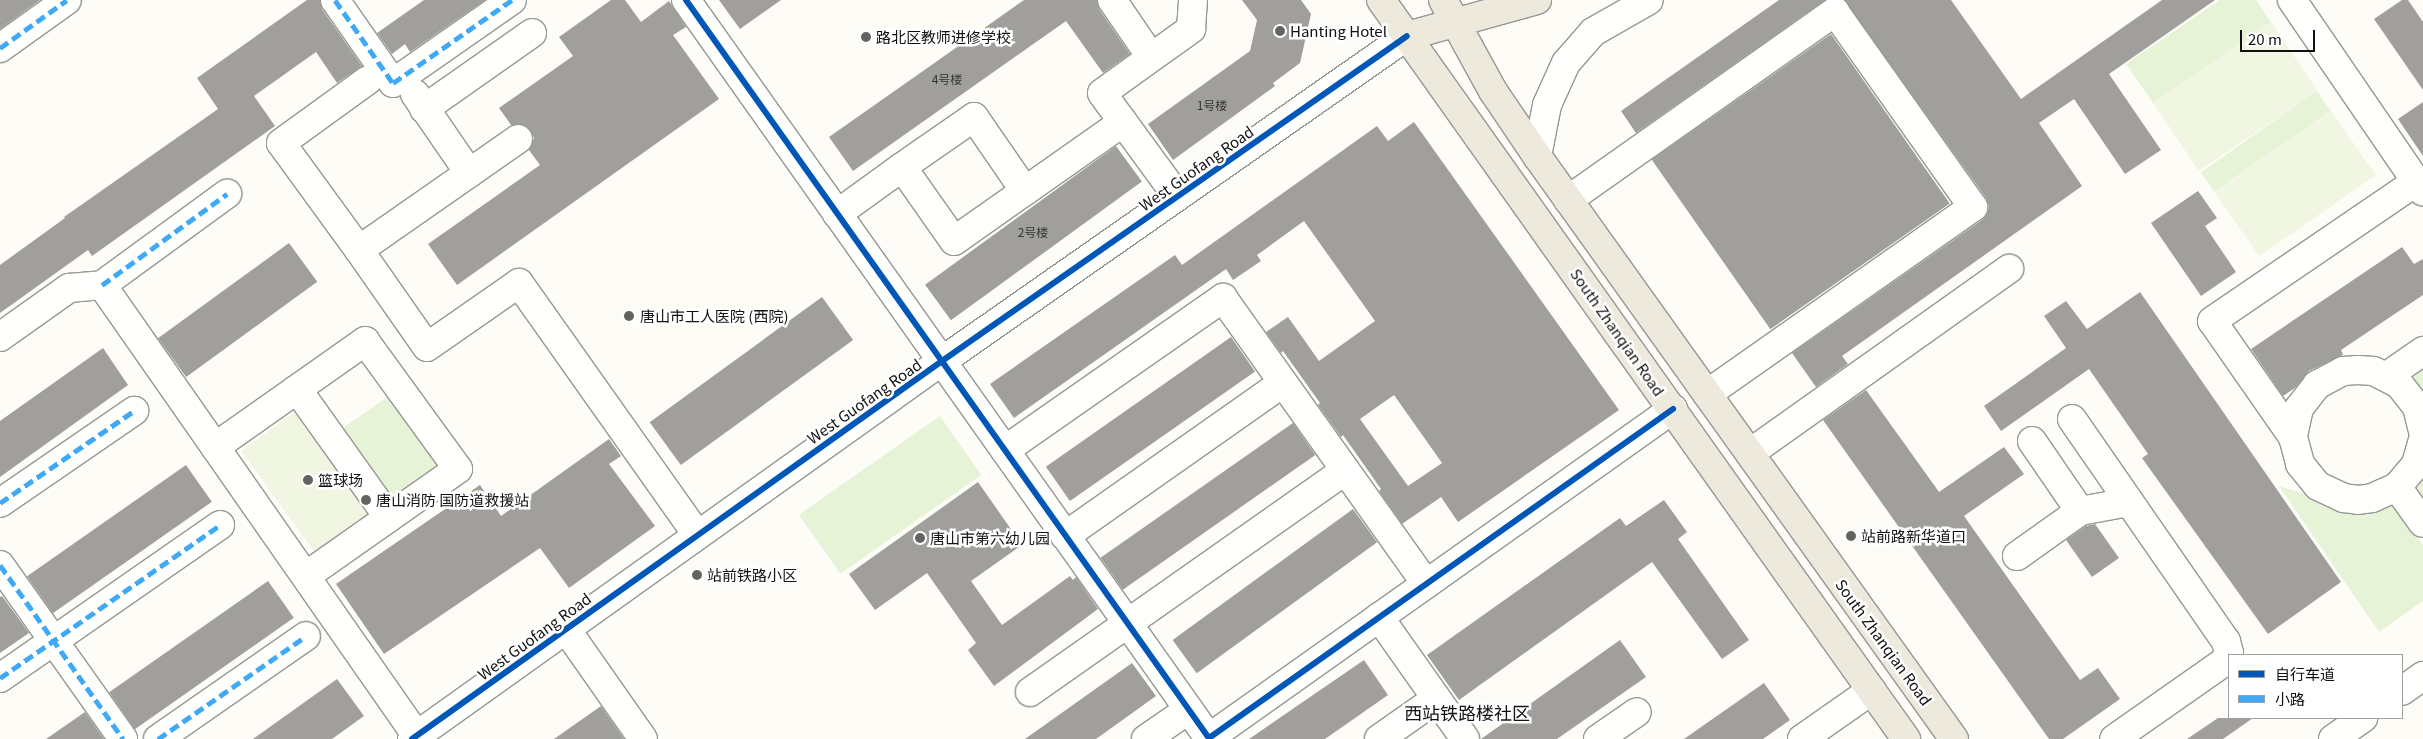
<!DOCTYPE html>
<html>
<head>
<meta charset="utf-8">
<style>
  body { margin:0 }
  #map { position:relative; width:2423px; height:739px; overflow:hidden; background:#fdfcf7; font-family:Georgia,"Noto Sans SC",serif }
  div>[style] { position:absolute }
  .green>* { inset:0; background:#e7f3d7; transform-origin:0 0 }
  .pitch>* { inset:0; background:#f0f6e1; transform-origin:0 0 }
  .building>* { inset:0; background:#a19f9c; transform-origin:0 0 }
  .roads { filter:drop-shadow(1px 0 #979795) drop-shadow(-1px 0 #979795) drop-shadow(0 1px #979795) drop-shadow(0 -1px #979795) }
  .minor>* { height:28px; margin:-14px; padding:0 14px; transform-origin:14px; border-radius:14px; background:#fffffe }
  .major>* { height:28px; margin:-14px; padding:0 14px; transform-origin:14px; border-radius:14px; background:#ede9dc }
  .quiet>* { height:5px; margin-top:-2.5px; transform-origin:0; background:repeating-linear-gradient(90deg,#3fa9f5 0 10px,transparent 0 15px) }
  .cycleway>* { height:6px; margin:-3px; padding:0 3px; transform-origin:3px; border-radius:3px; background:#0057b8 }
  .dots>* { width:14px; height:14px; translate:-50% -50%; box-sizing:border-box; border:2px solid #fff; border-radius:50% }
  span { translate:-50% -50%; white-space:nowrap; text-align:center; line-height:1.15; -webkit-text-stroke:5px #fff; paint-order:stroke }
  .number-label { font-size:12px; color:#353434 }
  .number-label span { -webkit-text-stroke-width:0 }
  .poi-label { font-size:15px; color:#111 }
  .left { translate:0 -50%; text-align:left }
  .street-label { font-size:15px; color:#111 }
  .quarter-label { font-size:18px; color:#111 }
  .legend { position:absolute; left:2228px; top:654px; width:175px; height:65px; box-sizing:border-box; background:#fff; border:1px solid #a0a0a0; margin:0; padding:6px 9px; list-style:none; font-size:15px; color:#111 }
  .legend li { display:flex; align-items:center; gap:10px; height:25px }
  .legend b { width:25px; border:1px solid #a0a0a0 }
  .scale { position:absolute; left:2240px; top:30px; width:75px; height:22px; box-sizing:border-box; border:2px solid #111; border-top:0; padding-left:6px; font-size:15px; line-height:18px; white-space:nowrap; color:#111; -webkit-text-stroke:4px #fff; paint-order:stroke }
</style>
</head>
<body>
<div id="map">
  <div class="green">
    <div style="clip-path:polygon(2220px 0,2256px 0,2271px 22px,2153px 103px,2126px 64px)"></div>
    <div style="left:2317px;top:91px;width:24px;height:142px;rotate:55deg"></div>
    <div style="clip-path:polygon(2423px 370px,2423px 395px,2413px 377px)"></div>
    <div style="left:396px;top:391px;width:88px;height:65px;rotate:55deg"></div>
    <div style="left:940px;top:416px;width:72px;height:172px;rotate:55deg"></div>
    <div style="clip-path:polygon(2423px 465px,2423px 502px,2411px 485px)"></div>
    <div style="clip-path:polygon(2279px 486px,2317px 498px,2392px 500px,2423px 545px,2423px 601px,2379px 632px)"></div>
  </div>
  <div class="pitch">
    <div style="left:2271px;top:22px;width:83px;height:143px;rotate:56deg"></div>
    <div style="left:2331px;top:111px;width:78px;height:142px;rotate:55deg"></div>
    <div style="left:302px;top:407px;width:125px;height:75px;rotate:54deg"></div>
  </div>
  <div class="building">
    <div style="clip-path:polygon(0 0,40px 0,0 29px)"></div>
    <div style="clip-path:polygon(307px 0,320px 0,322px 9px,362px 66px,337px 83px,316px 52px,254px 96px,275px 126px,92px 256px,88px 250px,0 313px,0 265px,65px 218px,64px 217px,218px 109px,197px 78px)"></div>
    <div style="clip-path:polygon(424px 0,485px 0,410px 52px,405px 44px,392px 54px,377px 33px)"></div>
    <div style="clip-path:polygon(611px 0,625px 0,641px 22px,669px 1px,686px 27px,673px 35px,719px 99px,457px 285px,428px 244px,540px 165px,529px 150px,534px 138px,530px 130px,524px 125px,511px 125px,499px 108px,573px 56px,559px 37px)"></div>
    <div style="clip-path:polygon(719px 0,781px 0,740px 29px)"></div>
    <div style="clip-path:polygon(1024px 0,1097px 0,1099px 9px,1130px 54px,1103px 73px,1066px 21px,853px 171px,829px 137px)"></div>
    <div style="clip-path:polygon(1242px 0,1301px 0,1311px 14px,1300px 63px,1273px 83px,1275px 86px,1173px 160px,1148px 124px,1250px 51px,1257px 20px)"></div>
    <div style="clip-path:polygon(1779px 0,1825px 0,1636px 133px,1621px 111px)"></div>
    <div style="clip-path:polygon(1844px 0,1951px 0,2021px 99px,2162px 0,2215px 0,2109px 74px,2161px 150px,2125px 174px,2074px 99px,2039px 123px,2082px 186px,1842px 356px,1848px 364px,1816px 387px,1792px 353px,1982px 220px,1987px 214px,1989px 206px,1986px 198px)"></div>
    <div style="clip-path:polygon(2402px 0,2408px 0,2423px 22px,2423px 90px,2374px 19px)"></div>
    <div style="left:1831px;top:34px;width:207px;height:219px;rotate:55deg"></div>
    <div style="clip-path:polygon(2423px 102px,2423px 156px,2398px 119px)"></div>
    <div style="clip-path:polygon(evenodd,1414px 122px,1619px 410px,1458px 522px,1441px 497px,1402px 524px,1379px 491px,1381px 489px,1343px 435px,1341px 437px,1318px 405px,1320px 403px,1283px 351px,1281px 353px,1266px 332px,1288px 317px,1319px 361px,1375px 321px,1304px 221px,1257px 255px,1261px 261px,1233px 280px,1226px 269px,1014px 418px,990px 384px,1175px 255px,1182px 265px,1377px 126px,1388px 141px,1414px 122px,1394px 395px,1442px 463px,1408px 486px,1360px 419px,1394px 395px)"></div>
    <div style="left:1116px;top:146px;width:44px;height:236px;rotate:54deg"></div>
    <div style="clip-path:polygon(2198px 191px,2217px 218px,2205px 226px,2236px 272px,2201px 296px,2151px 223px)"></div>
    <div style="left:289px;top:243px;width:48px;height:162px;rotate:54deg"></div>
    <div style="clip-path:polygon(2402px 247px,2414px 264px,2423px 259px,2423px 295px,2341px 350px,2343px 355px,2309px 371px,2295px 388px,2283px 396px,2251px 349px)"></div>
    <div style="clip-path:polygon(2140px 292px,2341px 582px,2268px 634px,2142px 458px,2148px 454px,2089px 369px,2001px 431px,1984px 406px,2066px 348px,2044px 316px,2066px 301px,2087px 329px)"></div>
    <div style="left:822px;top:297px;width:53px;height:213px;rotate:54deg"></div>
    <div style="left:1231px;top:337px;width:42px;height:226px;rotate:55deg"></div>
    <div style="clip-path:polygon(103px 348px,128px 385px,0 477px,0 421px)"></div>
    <div style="clip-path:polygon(1866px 390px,1939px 492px,2004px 447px,2024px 474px,1964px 516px,2080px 680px,2098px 668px,2120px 699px,2063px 739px,2049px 739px,1823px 420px)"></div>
    <div style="left:1293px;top:423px;width:39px;height:235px;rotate:55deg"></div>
    <div style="clip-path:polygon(609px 439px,621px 456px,609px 464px,655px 526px,569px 588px,540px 548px,384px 654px,336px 584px,480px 485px,501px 516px)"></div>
    <div style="left:186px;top:465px;width:45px;height:194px;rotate:55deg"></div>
    <div style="clip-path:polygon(978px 482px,1022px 545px,971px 581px,1002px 625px,1070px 576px,1073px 580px,1076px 577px,1098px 609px,994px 686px,968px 650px,976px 643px,927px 573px,875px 610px,849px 574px)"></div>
    <div style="clip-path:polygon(1664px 500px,1687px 532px,1678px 539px,1749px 640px,1722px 659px,1652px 562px,1459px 700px,1427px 655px,1620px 518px,1626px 526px)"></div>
    <div style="left:1353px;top:509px;width:41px;height:223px;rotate:54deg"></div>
    <div style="clip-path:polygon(2095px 524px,2119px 558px,2092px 577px,2066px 540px,2086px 526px)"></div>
    <div style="left:268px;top:581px;width:45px;height:194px;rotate:55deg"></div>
    <div style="clip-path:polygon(2px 596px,29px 633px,0 653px,0 597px)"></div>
    <div style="clip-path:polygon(1620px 640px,1646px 677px,1557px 739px,1481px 739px)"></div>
    <div style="clip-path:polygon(1364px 660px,1388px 695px,1325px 739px,1249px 739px)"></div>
    <div style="clip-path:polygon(1132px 663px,1156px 696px,1096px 739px,1025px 739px)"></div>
    <div style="clip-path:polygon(337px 679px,364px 716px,332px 739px,253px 739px)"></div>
    <div style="clip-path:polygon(1764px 683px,1790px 720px,1763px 739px,1684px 739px)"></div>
    <div style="clip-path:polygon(601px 706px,624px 739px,554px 739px)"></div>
    <div style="clip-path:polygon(85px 712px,104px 739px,46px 739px)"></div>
    <div style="clip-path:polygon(2218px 718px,2253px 718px,2223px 739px,2187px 739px)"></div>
  </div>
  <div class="roads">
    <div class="minor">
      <div style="left:335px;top:0;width:101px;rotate:55.1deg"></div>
      <div style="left:393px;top:83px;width:145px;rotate:-34.9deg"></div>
      <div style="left:686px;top:0;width:905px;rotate:54.68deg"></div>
      <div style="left:1209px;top:738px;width:569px;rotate:-35.34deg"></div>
      <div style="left:1112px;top:0;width:69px;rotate:55.6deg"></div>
      <div style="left:2292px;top:0;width:232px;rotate:55.6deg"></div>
      <div style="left:0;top:48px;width:82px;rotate:-35.6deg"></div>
      <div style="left:415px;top:94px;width:96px;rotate:55.6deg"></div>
      <div style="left:424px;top:109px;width:132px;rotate:-35.1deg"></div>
      <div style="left:518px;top:139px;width:194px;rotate:145.1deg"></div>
      <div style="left:359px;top:250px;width:118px;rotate:55deg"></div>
      <div style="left:427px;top:347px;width:112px;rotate:-34.8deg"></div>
      <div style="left:519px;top:283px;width:308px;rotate:54.7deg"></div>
      <div style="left:1537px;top:156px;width:52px;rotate:-78.9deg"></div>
      <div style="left:1547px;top:105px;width:46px;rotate:-65.7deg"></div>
      <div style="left:1566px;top:63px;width:41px;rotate:-48.9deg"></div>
      <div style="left:1593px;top:32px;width:64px;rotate:-29.7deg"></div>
      <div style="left:1025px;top:191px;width:90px;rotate:-124.6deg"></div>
      <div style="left:974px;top:117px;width:88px;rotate:145.2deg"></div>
      <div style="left:902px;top:167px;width:90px;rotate:54.9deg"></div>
      <div style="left:954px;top:241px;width:87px;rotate:-35.2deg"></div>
      <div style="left:1025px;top:191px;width:120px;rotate:-35.1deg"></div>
      <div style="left:1177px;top:196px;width:127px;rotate:-126.1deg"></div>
      <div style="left:1102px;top:93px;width:110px;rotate:-35.7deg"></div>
      <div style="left:1191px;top:29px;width:29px;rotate:-86deg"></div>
      <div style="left:1568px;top:200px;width:327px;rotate:-35.2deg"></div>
      <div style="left:1835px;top:12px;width:239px;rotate:54.7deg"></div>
      <div style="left:1973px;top:207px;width:325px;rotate:144.9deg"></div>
      <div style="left:837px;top:214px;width:80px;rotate:-35.9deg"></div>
      <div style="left:359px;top:250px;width:132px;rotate:-126.1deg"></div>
      <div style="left:281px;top:143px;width:107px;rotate:-35.9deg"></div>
      <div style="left:102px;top:285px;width:550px;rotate:55.07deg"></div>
      <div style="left:0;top:337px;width:85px;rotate:-35.4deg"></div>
      <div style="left:69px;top:288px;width:33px;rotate:-5deg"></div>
      <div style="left:102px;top:285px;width:155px;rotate:-36.1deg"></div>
      <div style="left:2387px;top:376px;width:44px;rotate:-34.8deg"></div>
      <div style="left:297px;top:389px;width:158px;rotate:54.5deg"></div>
      <div style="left:2072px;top:419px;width:270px;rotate:55.3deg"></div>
      <div style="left:2226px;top:641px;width:12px;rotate:76deg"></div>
      <div style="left:2229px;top:653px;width:10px;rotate:119deg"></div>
      <div style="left:2224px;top:662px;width:134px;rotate:145deg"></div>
      <div style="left:2423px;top:431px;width:25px;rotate:-104deg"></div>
      <div style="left:2417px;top:407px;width:29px;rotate:-128deg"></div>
      <div style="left:2399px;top:384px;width:29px;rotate:-153deg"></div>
      <div style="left:2373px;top:371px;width:15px;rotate:-176deg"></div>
      <div style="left:2358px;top:370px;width:15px;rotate:176deg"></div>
      <div style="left:2343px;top:371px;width:30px;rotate:152deg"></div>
      <div style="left:2317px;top:385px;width:29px;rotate:128deg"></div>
      <div style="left:2299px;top:408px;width:30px;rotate:102deg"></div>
      <div style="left:2293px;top:437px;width:28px;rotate:75deg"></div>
      <div style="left:2300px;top:464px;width:28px;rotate:51deg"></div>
      <div style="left:2318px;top:486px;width:29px;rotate:25deg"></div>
      <div style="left:2344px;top:498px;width:14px;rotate:8deg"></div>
      <div style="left:2358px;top:500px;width:14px;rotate:-8deg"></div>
      <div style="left:2372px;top:498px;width:27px;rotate:-24deg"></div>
      <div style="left:2397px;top:487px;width:30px;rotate:-50deg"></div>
      <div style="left:2416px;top:464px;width:26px;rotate:-74deg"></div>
      <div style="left:2293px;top:437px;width:141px;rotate:-124.9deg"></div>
      <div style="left:2212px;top:321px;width:248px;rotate:-34.3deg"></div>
      <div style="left:2032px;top:441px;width:85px;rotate:55.6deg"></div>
      <div style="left:215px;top:447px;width:184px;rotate:-35.2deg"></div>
      <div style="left:365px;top:341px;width:158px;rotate:54deg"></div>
      <div style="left:458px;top:469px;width:186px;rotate:144.9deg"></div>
      <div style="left:1005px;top:450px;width:266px;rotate:-34.9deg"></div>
      <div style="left:1223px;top:298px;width:351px;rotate:54.6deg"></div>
      <div style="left:1750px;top:453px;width:318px;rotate:-35.4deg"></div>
      <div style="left:2397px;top:487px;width:44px;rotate:54.2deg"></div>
      <div style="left:0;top:503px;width:163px;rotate:-34.5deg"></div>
      <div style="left:1065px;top:536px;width:266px;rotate:-35.1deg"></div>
      <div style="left:2017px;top:556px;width:77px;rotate:-35.5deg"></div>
      <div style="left:2080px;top:511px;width:50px;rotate:-10.4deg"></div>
      <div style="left:0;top:565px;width:213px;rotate:54.7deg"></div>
      <div style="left:1379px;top:617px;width:149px;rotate:54.8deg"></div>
      <div style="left:566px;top:629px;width:134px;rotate:55deg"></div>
      <div style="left:0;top:678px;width:268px;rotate:-34.8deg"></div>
      <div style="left:2402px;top:691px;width:26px;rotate:-36deg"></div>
      <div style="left:1030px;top:692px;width:385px;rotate:-35.1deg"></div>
      <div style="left:158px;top:739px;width:180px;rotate:-34.8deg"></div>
      <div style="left:412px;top:739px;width:651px;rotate:-35.5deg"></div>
      <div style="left:942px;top:361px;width:567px;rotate:-34.95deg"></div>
      <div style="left:1146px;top:739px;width:51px;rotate:-34.6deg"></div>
      <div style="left:1379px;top:739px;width:70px;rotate:-35.1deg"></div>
      <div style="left:1598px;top:739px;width:47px;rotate:-34.7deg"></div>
      <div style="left:1802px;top:739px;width:85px;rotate:-35deg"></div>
      <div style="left:2333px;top:739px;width:37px;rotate:-35deg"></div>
    </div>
    <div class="major">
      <div style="left:1381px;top:0;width:907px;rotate:54.61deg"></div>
      <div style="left:1443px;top:0;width:104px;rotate:61.2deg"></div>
      <div style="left:1493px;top:91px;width:78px;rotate:55.9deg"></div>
      <div style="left:1537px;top:156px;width:717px;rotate:54.43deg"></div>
      <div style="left:1407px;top:36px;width:135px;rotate:-15.5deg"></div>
    </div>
  </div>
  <div class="quiet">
    <div style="left:335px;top:0;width:101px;rotate:55.1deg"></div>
    <div style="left:393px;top:83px;width:145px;rotate:-34.9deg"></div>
    <div style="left:0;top:48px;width:82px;rotate:-35.6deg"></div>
    <div style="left:102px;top:285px;width:155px;rotate:-36.1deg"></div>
    <div style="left:0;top:503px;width:163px;rotate:-34.5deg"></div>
    <div style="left:0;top:565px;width:213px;rotate:54.7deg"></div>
    <div style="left:0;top:678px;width:268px;rotate:-34.8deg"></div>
    <div style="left:158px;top:739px;width:180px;rotate:-34.8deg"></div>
  </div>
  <div class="cycleway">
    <div style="left:686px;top:0;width:905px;rotate:54.68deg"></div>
    <div style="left:1209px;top:738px;width:569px;rotate:-35.34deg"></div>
    <div style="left:412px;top:739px;width:651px;rotate:-35.5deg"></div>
    <div style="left:942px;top:361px;width:567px;rotate:-34.95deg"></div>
  </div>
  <div class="dots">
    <div style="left:1280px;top:31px;background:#646362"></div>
    <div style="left:866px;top:37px;background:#646362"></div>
    <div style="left:629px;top:316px;background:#646362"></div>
    <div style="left:308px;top:480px;background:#646362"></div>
    <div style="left:366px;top:500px;background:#646362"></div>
    <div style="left:1851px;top:536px;background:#646362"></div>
    <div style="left:920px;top:538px;background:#646362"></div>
    <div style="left:697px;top:575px;background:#646362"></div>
  </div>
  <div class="number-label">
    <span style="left:947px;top:79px">4号楼</span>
    <span style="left:1212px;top:105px">1号楼</span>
    <span style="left:1033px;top:232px">2号楼</span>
  </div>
  <div class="poi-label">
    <span class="left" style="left:1290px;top:31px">Hanting Hotel</span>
    <span class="left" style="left:876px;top:37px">路北区教师进修学校</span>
    <span class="left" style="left:640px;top:316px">唐山市工人医院 (西院)</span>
    <span class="left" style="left:318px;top:480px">篮球场</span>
    <span class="left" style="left:376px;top:500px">唐山消防 国防道救援站</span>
    <span class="left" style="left:1861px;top:536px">站前路新华道口</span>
    <span class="left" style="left:930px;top:538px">唐山市第六幼儿园</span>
    <span class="left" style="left:707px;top:575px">站前铁路小区</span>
  </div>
  <div class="street-label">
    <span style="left:1196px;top:168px;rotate:-35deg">West Guofang Road</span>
    <span style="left:1618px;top:332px;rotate:55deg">South Zhanqian Road</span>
    <span style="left:864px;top:401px;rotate:-35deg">West Guofang Road</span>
    <span style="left:534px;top:636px;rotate:-36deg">West Guofang Road</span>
    <span style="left:1884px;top:642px;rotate:54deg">South Zhanqian Road</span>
  </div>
  <div class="quarter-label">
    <span style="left:1467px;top:712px">西站铁路楼社区</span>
  </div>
  <ul class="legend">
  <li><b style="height:6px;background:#0057b8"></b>自行车道</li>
  <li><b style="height:6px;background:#3fa9f5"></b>小路</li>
  </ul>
  <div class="scale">20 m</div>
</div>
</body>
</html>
